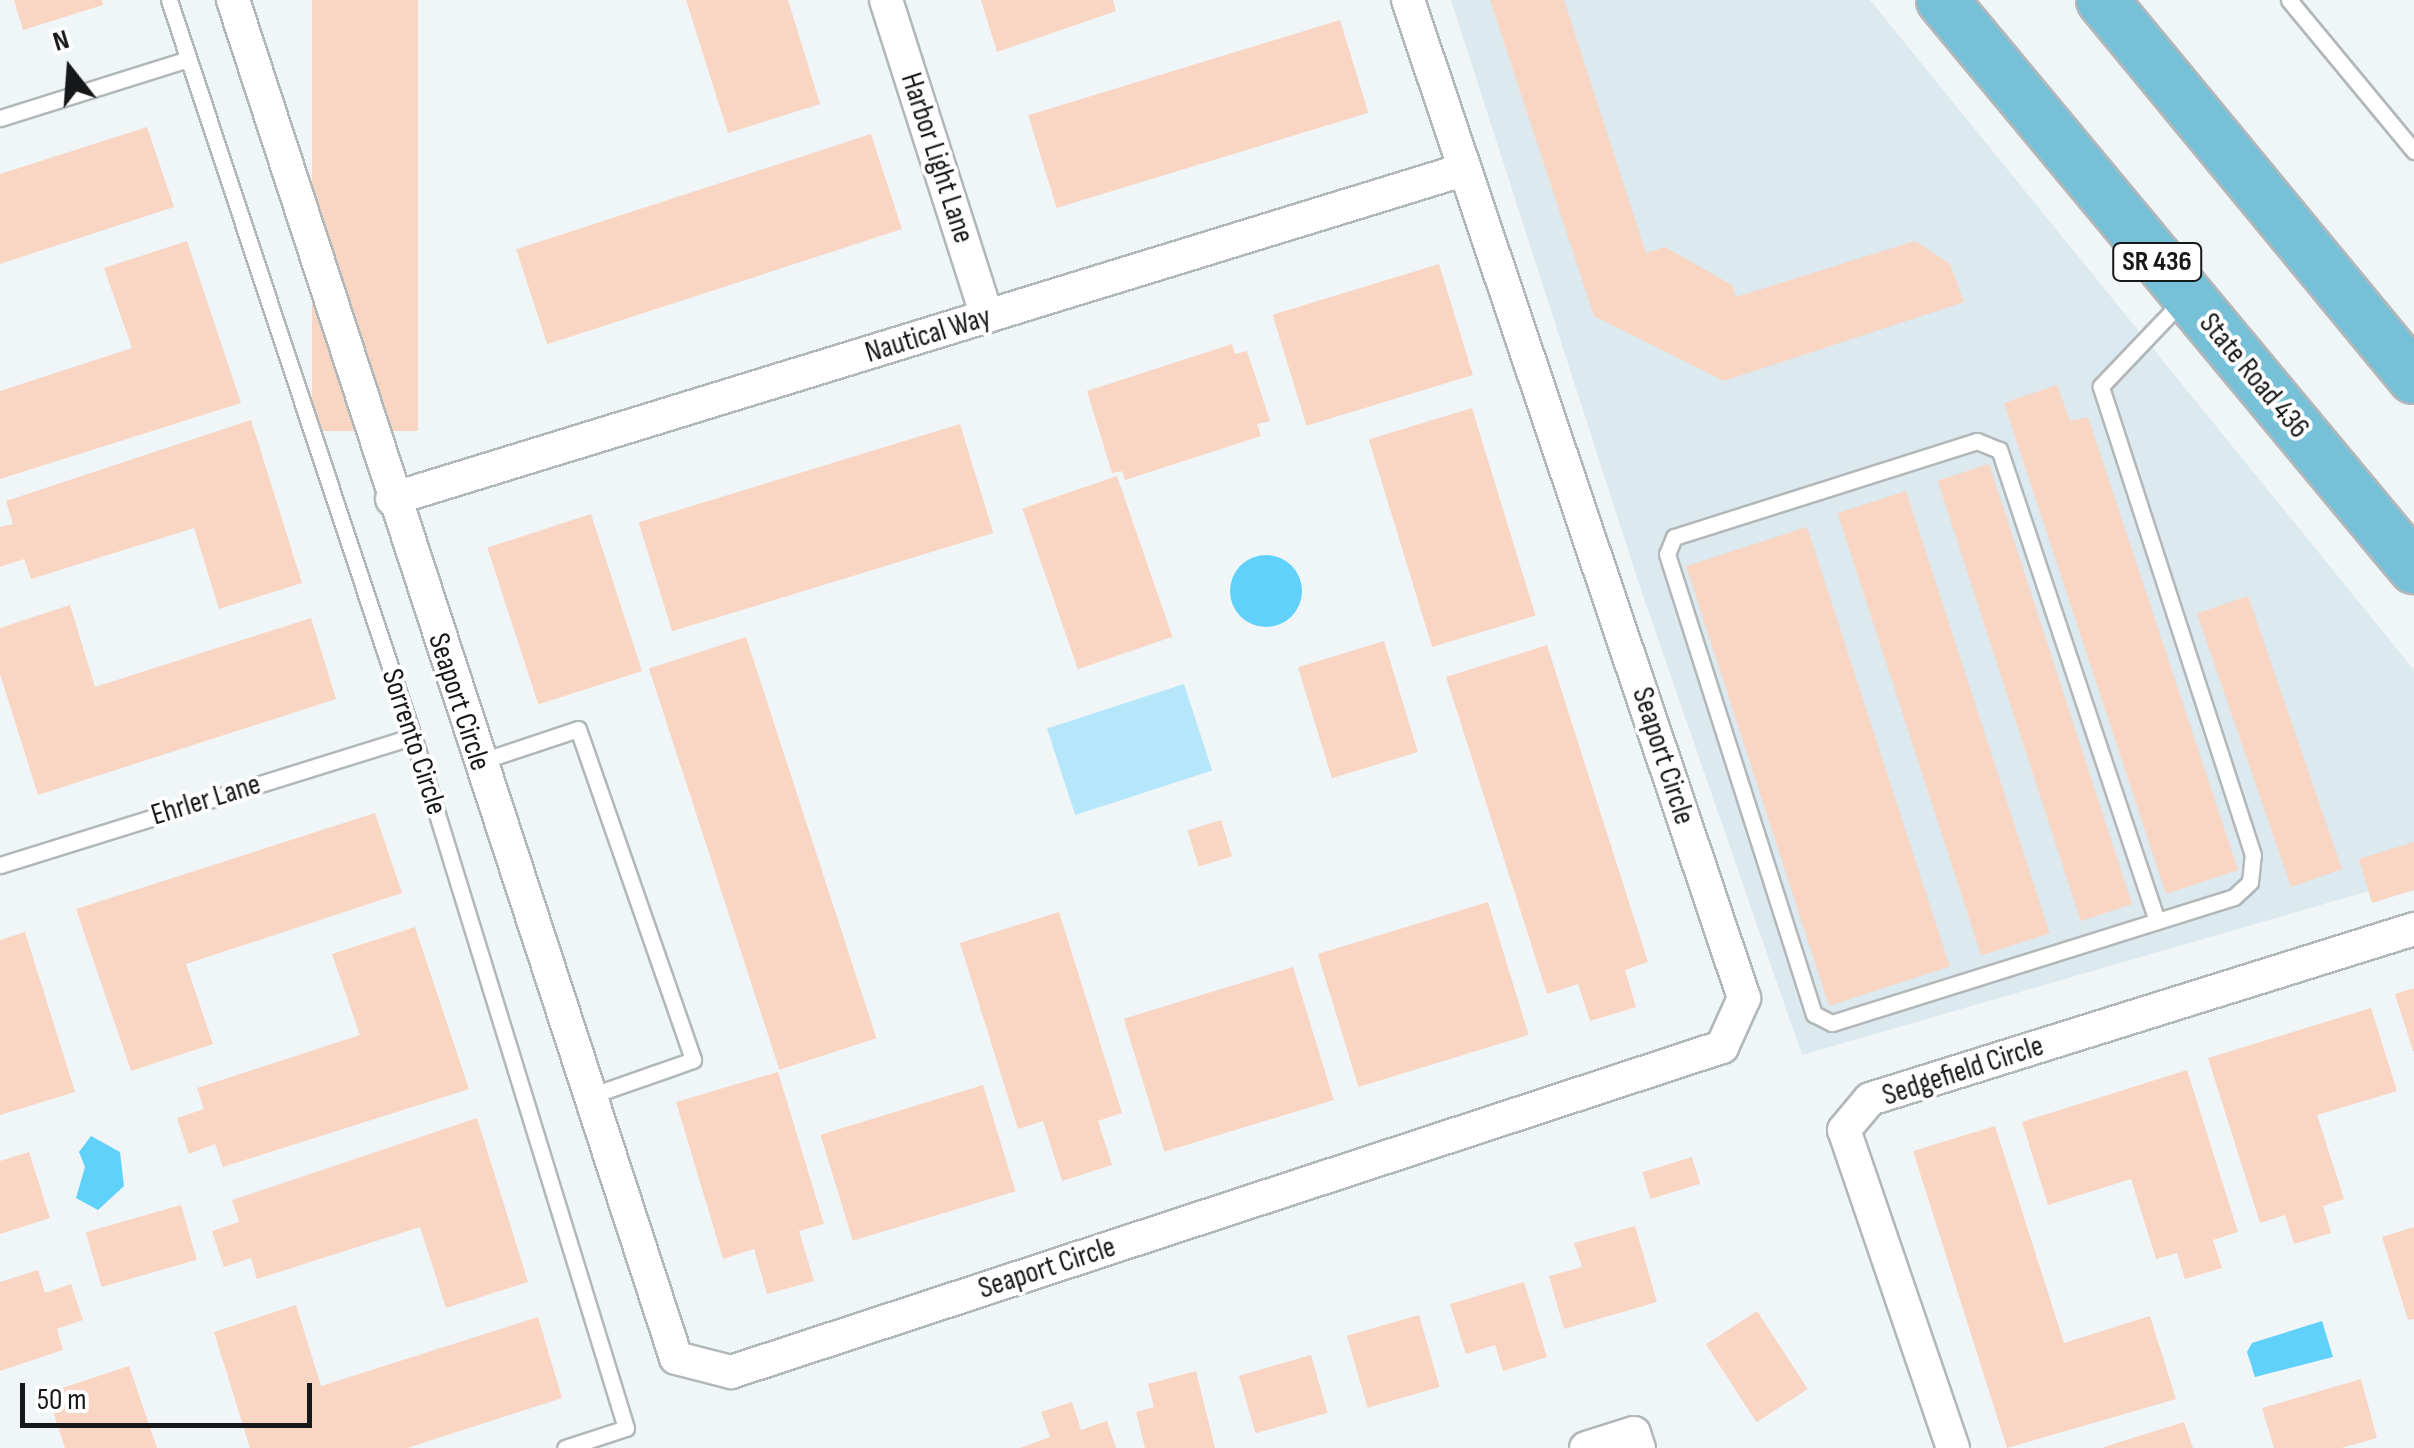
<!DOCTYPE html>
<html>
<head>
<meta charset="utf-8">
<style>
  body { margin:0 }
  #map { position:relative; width:2414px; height:1448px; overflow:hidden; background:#f0f6f8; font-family:"Sofia Sans Condensed",sans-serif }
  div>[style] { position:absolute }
  .built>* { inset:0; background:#dce9ef }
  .green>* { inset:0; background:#b5e6fa; transform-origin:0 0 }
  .water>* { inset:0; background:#60d1fa }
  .round { border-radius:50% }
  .building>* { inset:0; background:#f9d5c4; transform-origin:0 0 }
  .roads { filter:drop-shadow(2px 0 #b2b7b9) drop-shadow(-2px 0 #b2b7b9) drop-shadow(0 2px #b2b7b9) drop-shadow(0 -2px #b2b7b9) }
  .service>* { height:15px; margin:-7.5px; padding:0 7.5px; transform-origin:7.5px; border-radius:7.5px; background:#fff }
  .minor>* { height:32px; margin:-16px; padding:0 16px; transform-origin:16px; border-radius:16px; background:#fff }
  .primary>* { height:50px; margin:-25px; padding:0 25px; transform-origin:25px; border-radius:25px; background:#76c1d8 }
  span { translate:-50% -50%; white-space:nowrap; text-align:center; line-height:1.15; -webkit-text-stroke:8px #fff; paint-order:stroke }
  .shield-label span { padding:2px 8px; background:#fff; border:2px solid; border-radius:8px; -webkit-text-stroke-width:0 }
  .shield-label { font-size:28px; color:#171819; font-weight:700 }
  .street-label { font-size:30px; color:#171819 }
  .north { position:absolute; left:20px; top:20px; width:100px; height:100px; -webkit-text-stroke:8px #fff; paint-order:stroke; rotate:343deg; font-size:28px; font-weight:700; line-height:40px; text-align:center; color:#171819 }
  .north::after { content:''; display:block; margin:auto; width:35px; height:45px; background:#171819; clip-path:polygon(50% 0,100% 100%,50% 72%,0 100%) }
  .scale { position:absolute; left:20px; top:1383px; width:292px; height:45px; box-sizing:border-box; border:5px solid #171819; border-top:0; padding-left:12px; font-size:30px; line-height:35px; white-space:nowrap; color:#171819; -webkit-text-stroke:8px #fff; paint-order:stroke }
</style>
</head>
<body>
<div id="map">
  <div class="built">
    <div style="clip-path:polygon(1451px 0,1870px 0,2414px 670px,2414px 878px,1802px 1055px,1640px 587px)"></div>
  </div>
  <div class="green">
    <div style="left:1184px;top:684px;width:91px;height:144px;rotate:72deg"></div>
  </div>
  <div class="water">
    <div class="round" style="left:1230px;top:555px;width:72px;height:72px"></div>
    <div style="clip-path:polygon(91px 1136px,120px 1152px,124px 1186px,98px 1210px,76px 1198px,85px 1167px,79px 1152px)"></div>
    <div style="clip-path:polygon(2322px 1321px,2333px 1357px,2255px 1377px,2247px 1352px,2252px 1343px)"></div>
  </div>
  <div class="building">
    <div style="clip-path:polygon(14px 0,102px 0,103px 5px,23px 30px)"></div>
    <div style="left:312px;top:0;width:106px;height:431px"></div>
    <div style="clip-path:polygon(686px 0,788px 0,820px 104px,728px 133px)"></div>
    <div style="clip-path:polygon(981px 0,1113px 0,1116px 11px,997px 52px)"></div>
    <div style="clip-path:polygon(1490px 0,1564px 0,1646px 253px,1665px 247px,1732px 285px,1736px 297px,1915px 241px,1950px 264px,1964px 302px,1724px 381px,1594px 316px)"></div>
    <div style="left:1340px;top:20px;width:97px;height:326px;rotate:73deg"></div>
    <div style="clip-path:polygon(147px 127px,174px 207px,0 264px,0 174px)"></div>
    <div style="left:871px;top:134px;width:100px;height:373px;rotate:72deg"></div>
    <div style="clip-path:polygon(187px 241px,241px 403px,0 479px,0 391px,132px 348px,104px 268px)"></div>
    <div style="left:1439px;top:264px;width:116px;height:174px;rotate:73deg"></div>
    <div style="clip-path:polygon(1232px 344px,1235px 354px,1247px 351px,1270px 421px,1257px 424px,1261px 436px,1125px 480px,1122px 471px,1112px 473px,1087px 391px)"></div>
    <div style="clip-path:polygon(2057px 385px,2070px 421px,2088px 417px,2238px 870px,2166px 894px,2004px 403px)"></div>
    <div style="left:1472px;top:408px;width:217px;height:108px;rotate:73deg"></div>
    <div style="clip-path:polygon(251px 420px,302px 583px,219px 609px,194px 528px,31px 579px,24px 559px,0 567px,0 527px,13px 524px,6px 501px)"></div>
    <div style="left:960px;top:424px;width:114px;height:336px;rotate:73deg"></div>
    <div style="left:1989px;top:464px;width:463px;height:54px;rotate:72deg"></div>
    <div style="left:1117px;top:476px;width:170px;height:100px;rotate:71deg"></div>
    <div style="left:1906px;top:491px;width:465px;height:72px;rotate:72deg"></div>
    <div style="left:591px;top:514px;width:165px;height:109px;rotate:72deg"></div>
    <div style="left:1807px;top:527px;width:462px;height:127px;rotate:72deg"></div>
    <div style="left:2248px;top:596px;width:289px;height:54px;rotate:71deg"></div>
    <div style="clip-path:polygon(70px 605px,95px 687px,311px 618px,336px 699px,38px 795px,0 674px,0 628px)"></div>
    <div style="left:746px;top:637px;width:422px;height:102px;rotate:72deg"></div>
    <div style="left:1384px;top:641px;width:116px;height:90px;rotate:73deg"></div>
    <div style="clip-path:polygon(1547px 645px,1648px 962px,1625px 970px,1636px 1007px,1590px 1021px,1578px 984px,1547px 994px,1446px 677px)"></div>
    <div style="clip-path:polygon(375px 813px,402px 893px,186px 964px,213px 1044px,131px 1071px,76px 909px)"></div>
    <div style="left:1221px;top:820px;width:38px;height:35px;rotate:73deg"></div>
    <div style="clip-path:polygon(2414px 842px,2414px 890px,2372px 903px,2359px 859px)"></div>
    <div style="left:1488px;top:902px;width:139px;height:178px;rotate:73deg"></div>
    <div style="clip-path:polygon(1059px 912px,1122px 1113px,1098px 1121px,1112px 1165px,1062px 1181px,1043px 1121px,1018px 1129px,960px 943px)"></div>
    <div style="clip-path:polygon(415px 927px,469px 1089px,223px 1167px,215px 1144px,189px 1154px,177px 1118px,204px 1109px,197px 1088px,360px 1035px,332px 954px)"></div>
    <div style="clip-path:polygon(25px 932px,75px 1092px,0 1115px,0 940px)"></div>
    <div style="left:1293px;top:967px;width:139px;height:177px;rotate:73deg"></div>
    <div style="clip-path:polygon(2414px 988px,2414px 1051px,2413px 1051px,2395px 994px)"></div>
    <div style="clip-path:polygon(2371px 1008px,2397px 1091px,2317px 1115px,2344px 1199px,2323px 1206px,2331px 1233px,2294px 1244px,2285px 1215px,2260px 1223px,2208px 1058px)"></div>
    <div style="clip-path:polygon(2187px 1070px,2238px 1232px,2213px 1240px,2222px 1268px,2185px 1279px,2177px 1253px,2156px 1259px,2131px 1179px,2048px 1205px,2022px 1122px)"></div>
    <div style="clip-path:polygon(778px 1072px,824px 1224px,799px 1231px,814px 1281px,767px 1294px,754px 1249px,723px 1259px,676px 1102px)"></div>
    <div style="left:983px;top:1085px;width:111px;height:170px;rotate:73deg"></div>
    <div style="clip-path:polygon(477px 1118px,528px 1282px,446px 1308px,420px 1227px,257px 1279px,251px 1258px,224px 1267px,212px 1231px,239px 1222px,232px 1200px)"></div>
    <div style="clip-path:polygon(1995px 1126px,2064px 1343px,2150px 1316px,2176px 1399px,2007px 1448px,1913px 1151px)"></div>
    <div style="clip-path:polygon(29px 1152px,50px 1218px,0 1234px,0 1161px)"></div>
    <div style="left:1692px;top:1157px;width:28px;height:52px;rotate:73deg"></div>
    <div style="left:181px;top:1205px;width:57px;height:99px;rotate:74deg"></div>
    <div style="clip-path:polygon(1635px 1226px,1657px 1302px,1564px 1329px,1549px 1276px,1582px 1267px,1574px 1243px)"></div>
    <div style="clip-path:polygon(2414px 1227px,2414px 1319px,2408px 1320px,2382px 1237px)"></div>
    <div style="clip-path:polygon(38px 1270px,45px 1293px,71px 1284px,83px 1320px,57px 1329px,63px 1350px,0 1371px,0 1282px)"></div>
    <div style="clip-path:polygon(1524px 1282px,1547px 1357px,1503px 1371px,1495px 1345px,1466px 1354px,1450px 1304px)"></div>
    <div style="clip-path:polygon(296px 1305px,321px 1386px,538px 1317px,562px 1398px,407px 1448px,250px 1448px,214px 1332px)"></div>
    <div style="left:1757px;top:1311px;width:93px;height:61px;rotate:57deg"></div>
    <div style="left:1419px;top:1315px;width:75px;height:75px;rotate:74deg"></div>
    <div style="left:1311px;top:1355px;width:60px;height:75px;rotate:74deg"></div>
    <div style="clip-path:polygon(129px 1366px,157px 1448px,65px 1448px,47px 1393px)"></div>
    <div style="clip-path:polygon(1196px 1371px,1215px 1448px,1145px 1448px,1136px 1412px,1154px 1407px,1148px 1384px)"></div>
    <div style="clip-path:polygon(2361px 1379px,2377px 1438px,2341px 1448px,2274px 1448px,2262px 1408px)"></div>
    <div style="clip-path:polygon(1072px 1402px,1081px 1430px,1107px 1421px,1116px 1448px,1020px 1448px,1050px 1437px,1041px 1412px)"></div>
    <div style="clip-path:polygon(2184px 1422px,2193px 1448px,2104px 1448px,2104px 1447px)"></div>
  </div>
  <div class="roads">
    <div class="service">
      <div style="left:169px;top:0;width:775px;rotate:71.66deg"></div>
      <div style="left:413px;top:736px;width:724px;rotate:72.89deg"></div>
      <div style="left:626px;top:1428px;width:64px;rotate:161.8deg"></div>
      <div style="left:2289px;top:0;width:196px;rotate:50.4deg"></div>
      <div style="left:0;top:118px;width:197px;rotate:-17.4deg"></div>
      <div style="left:479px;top:762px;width:104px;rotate:-18.4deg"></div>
      <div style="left:578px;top:729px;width:350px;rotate:70.8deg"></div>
      <div style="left:693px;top:1060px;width:109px;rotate:160.7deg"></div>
      <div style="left:0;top:865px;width:433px;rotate:-17.3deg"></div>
      <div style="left:2157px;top:921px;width:497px;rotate:-108.5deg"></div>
      <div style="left:1999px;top:450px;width:24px;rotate:-158deg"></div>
      <div style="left:1977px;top:441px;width:318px;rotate:162.4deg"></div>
      <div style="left:1674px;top:537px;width:18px;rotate:112deg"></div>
      <div style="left:1667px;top:554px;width:483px;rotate:72.3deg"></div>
      <div style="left:1814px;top:1014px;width:20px;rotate:27deg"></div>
      <div style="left:1832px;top:1023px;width:421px;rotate:-17.4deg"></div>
      <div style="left:2234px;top:897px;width:22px;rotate:-43deg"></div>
      <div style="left:2250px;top:882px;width:27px;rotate:-84deg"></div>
      <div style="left:2253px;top:855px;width:493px;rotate:-108deg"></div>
      <div style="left:2101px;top:386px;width:119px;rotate:-46.4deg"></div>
    </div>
    <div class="minor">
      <div style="left:233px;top:0;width:1428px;rotate:71.93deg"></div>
      <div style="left:676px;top:1358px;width:57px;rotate:14.3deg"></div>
      <div style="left:731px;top:1372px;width:1043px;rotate:-18.16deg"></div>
      <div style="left:1722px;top:1047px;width:54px;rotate:-65.8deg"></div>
      <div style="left:1744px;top:998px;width:1053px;rotate:-108.61deg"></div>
      <div style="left:886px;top:0;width:332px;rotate:72.3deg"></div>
      <div style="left:392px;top:499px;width:1120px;rotate:-17.08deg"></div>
      <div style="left:1586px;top:1448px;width:50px;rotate:-17.4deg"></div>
      <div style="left:1634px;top:1433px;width:16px;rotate:72deg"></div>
      <div style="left:1953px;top:1448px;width:336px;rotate:-108.9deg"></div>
      <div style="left:1844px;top:1130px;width:40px;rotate:-50deg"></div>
      <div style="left:1870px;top:1099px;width:570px;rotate:-17.35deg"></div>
    </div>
    <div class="primary">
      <div style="left:1942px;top:0;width:739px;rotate:50.27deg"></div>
      <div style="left:2102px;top:0;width:490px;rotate:50.5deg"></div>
    </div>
  </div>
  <div class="shield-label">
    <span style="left:2157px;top:262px">SR 436</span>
  </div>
  <div class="street-label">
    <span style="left:937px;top:158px;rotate:72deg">Harbor Light Lane</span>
    <span style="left:928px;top:335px;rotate:-17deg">Nautical Way</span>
    <span style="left:2254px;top:376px;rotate:50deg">State Road 436</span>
    <span style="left:459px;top:702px;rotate:72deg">Seaport Circle</span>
    <span style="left:414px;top:742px;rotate:72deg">Sorrento Circle</span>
    <span style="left:1663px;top:756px;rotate:72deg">Seaport Circle</span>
    <span style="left:206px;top:800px;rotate:-17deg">Ehrler Lane</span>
    <span style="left:1963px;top:1071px;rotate:-18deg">Sedgefield Circle</span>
    <span style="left:1047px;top:1268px;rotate:-18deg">Seaport Circle</span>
  </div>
  <div class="north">N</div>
  <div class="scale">50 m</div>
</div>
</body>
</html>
